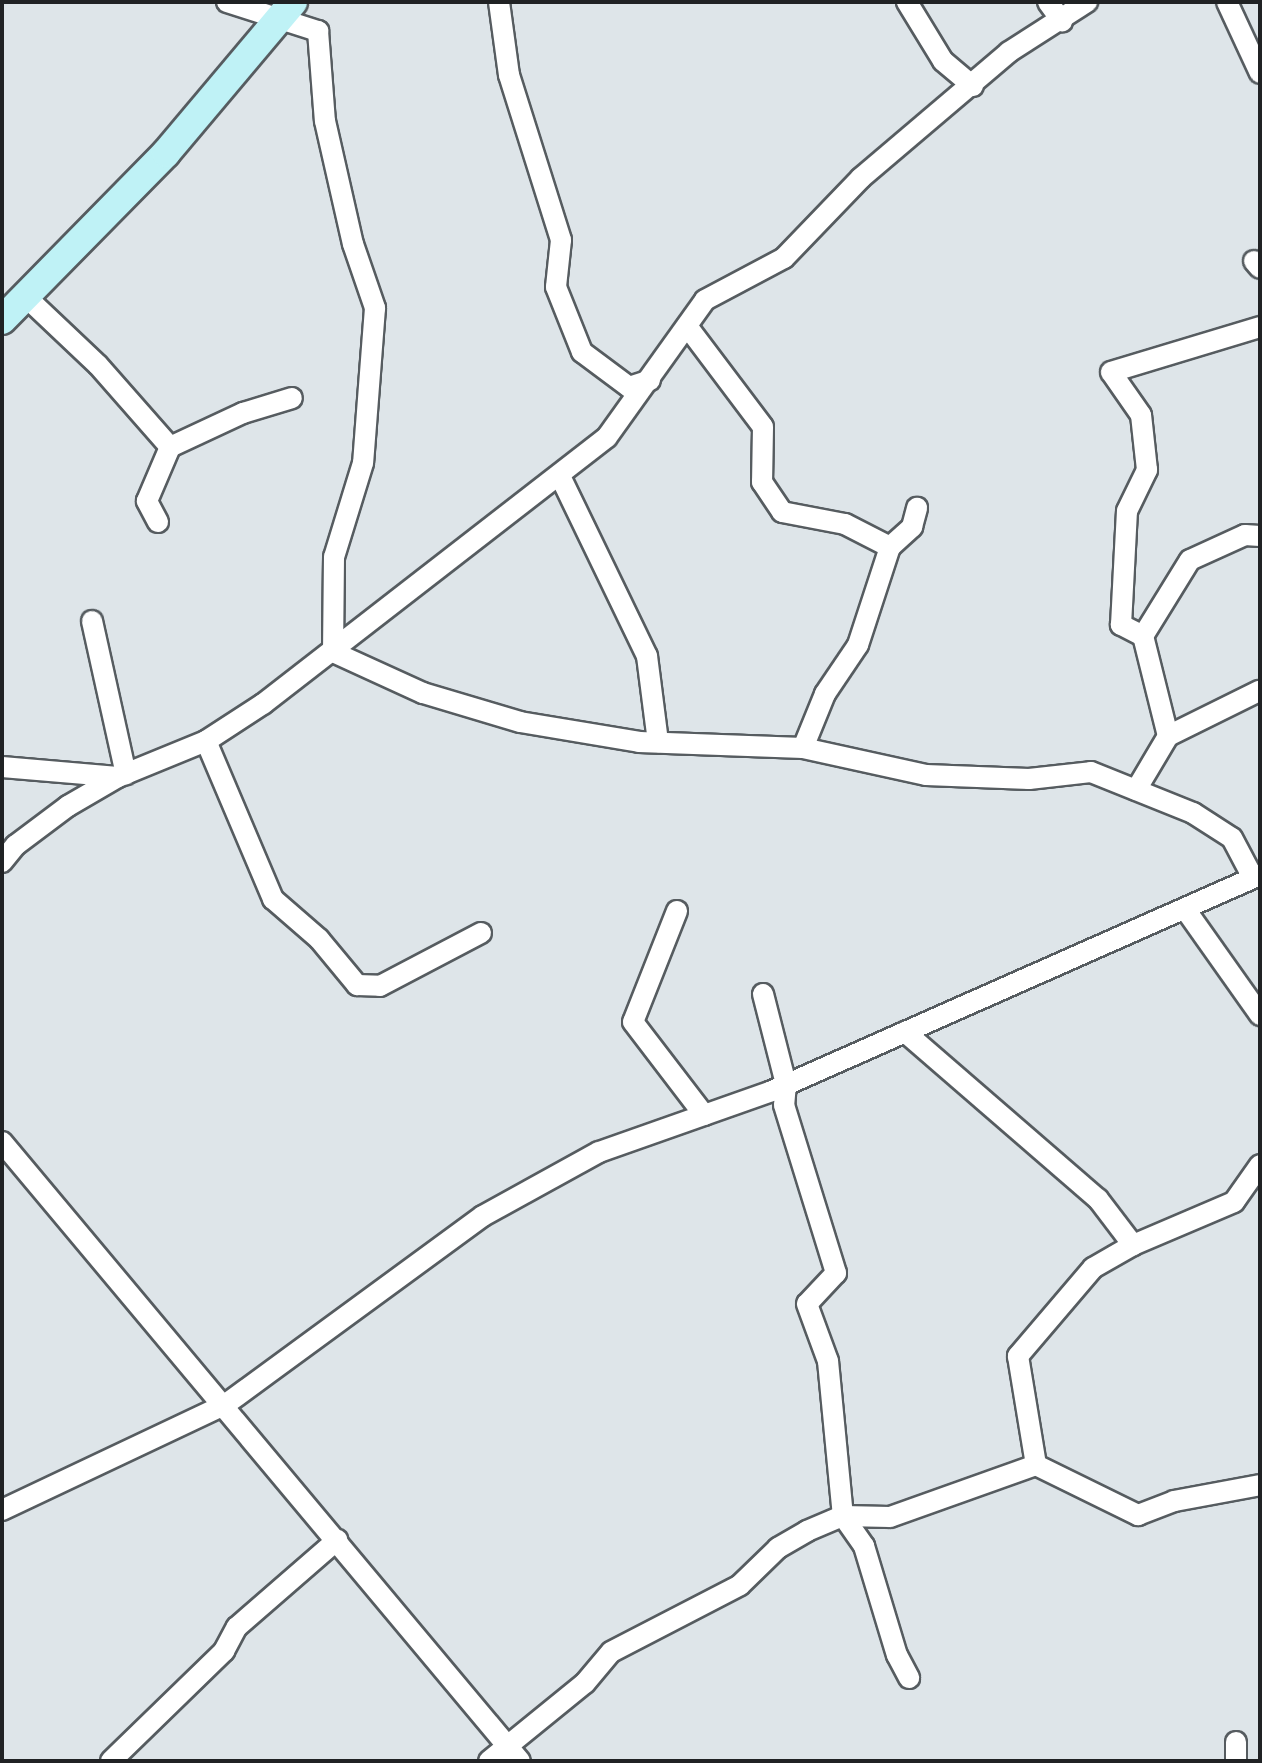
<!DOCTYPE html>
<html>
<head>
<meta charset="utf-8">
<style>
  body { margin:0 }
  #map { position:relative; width:1262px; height:1763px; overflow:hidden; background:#dee5e9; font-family:Jost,sans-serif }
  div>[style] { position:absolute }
  .roads { filter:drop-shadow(2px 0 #565c60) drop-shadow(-2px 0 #565c60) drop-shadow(0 2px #565c60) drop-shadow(0 -2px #565c60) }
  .street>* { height:20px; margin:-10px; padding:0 10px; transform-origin:10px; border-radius:10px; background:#fff }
  .secondary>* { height:28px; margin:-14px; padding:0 14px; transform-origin:14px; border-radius:14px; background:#bff2f6 }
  span { translate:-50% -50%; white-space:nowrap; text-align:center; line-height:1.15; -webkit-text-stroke:8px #dee5e9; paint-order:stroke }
  .frame { position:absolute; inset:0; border:4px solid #202224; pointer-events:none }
</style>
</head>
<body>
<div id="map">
  <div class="roads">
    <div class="street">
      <div style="left:227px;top:2px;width:96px;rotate:17.7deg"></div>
      <div style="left:318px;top:31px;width:90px;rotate:85.6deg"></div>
      <div style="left:325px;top:121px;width:126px;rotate:77.2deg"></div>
      <div style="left:353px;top:244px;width:68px;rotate:71deg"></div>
      <div style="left:375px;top:308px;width:155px;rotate:94.4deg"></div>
      <div style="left:363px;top:463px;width:98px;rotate:107.1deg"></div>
      <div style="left:334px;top:557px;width:95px;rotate:90.6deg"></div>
      <div style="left:499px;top:2px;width:74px;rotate:82.2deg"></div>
      <div style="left:509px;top:75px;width:173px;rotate:72.5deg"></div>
      <div style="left:561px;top:240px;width:47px;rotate:96.1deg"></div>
      <div style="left:556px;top:287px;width:70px;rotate:68.2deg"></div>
      <div style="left:582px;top:352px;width:59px;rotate:36.7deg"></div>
      <div style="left:629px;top:387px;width:22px;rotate:-18deg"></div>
      <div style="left:907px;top:2px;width:69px;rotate:58.6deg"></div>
      <div style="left:943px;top:61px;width:39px;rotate:40deg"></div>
      <div style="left:1048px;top:2px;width:24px;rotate:54deg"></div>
      <div style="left:1227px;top:2px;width:78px;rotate:65.1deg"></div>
      <div style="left:1254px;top:261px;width:9px;rotate:49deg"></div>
      <div style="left:25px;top:296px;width:100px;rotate:43.4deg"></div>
      <div style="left:98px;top:365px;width:109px;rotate:48.7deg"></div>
      <div style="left:170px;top:447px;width:81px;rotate:-25deg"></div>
      <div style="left:243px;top:413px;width:51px;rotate:-17deg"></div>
      <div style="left:687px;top:326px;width:126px;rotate:53deg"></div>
      <div style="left:763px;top:427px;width:55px;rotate:91deg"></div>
      <div style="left:762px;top:482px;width:36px;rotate:56deg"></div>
      <div style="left:782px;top:512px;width:64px;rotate:10.8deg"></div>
      <div style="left:845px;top:524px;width:51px;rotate:27.1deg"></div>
      <div style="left:890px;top:547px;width:103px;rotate:108.1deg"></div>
      <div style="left:858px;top:645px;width:59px;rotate:124deg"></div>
      <div style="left:825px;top:694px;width:58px;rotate:112.2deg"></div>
      <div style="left:560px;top:476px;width:200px;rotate:64.2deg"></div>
      <div style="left:647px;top:656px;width:87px;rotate:82.7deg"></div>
      <div style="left:158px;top:522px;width:24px;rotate:-118deg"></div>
      <div style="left:147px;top:501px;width:59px;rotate:-66.9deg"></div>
      <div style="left:890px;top:547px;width:30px;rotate:-42deg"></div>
      <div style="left:912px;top:527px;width:20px;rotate:-75deg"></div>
      <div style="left:92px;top:621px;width:157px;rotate:77.5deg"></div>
      <div style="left:1143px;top:636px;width:89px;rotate:-58.3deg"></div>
      <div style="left:1190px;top:560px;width:60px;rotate:-24.4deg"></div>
      <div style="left:1245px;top:535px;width:15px;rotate:4deg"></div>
      <div style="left:333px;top:652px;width:99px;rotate:24.5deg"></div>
      <div style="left:423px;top:693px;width:101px;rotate:16.6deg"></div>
      <div style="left:520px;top:722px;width:121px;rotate:9.5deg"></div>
      <div style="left:639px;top:742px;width:164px;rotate:2.1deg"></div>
      <div style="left:803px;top:748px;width:126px;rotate:12.4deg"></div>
      <div style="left:926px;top:775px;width:103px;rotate:2.2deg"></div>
      <div style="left:1029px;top:779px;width:62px;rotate:-6.4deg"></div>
      <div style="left:1091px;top:772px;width:110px;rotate:21.9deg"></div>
      <div style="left:1193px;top:813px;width:46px;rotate:32.7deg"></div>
      <div style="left:1232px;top:838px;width:43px;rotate:62.2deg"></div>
      <div style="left:1168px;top:736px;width:102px;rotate:-26.3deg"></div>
      <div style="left:206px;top:741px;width:172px;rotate:67deg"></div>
      <div style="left:273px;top:899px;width:61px;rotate:41deg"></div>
      <div style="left:319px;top:939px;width:60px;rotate:50.4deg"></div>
      <div style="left:357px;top:985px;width:23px;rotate:2deg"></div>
      <div style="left:380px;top:986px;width:114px;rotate:-27.7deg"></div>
      <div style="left:2px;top:767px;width:116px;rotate:4.9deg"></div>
      <div style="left:118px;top:777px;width:95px;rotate:-22.2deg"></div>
      <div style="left:206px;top:741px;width:68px;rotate:-33deg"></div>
      <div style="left:263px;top:704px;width:435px;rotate:-37.8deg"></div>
      <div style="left:607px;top:437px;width:168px;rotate:-54.4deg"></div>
      <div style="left:705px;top:300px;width:89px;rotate:-28deg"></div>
      <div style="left:784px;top:258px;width:111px;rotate:-46.1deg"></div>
      <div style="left:861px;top:178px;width:194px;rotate:-40.4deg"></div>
      <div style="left:1009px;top:52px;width:93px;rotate:-32.7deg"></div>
      <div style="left:1136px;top:790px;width:63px;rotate:-59.3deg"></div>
      <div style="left:1168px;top:736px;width:103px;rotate:-104deg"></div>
      <div style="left:1143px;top:636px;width:25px;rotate:-153deg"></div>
      <div style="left:1121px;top:625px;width:114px;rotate:-87deg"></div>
      <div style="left:1127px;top:511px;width:46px;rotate:-64deg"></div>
      <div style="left:1147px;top:470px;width:55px;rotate:-96.2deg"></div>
      <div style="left:1141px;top:415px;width:52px;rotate:-124.9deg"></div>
      <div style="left:1111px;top:372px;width:156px;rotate:-16.8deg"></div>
      <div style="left:2px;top:862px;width:22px;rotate:-51deg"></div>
      <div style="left:16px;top:845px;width:65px;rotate:-36.9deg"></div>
      <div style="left:68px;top:806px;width:58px;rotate:-30.1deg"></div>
      <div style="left:1185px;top:909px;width:130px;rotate:54.7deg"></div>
      <div style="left:677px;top:911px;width:119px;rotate:111.6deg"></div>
      <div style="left:633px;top:1022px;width:117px;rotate:52.6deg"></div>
      <div style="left:763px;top:994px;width:93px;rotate:75.7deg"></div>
      <div style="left:786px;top:1084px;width:21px;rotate:95deg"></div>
      <div style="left:784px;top:1105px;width:176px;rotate:72.8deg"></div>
      <div style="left:836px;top:1273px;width:42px;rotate:133.1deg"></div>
      <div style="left:807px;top:1304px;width:61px;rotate:69.8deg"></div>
      <div style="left:828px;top:1361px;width:156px;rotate:84.5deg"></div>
      <div style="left:843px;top:1516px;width:37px;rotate:55deg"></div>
      <div style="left:864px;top:1546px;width:114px;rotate:73.2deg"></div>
      <div style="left:897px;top:1655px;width:26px;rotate:62deg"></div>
      <div style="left:905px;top:1032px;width:255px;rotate:40.9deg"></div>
      <div style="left:1098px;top:1199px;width:58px;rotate:52.7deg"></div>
      <div style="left:2px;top:1142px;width:807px;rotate:50.08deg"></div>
      <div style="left:1260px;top:1165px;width:45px;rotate:125.1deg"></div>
      <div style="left:1234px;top:1202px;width:110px;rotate:156.9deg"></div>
      <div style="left:1133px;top:1245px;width:46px;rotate:150.1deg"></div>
      <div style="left:1093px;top:1268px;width:116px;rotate:130.4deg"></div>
      <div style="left:1018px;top:1356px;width:110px;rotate:80.6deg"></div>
      <div style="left:1036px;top:1465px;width:114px;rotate:26.1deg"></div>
      <div style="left:1138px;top:1515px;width:39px;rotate:-21deg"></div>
      <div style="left:1174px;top:1501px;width:87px;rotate:-10.5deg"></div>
      <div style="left:2px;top:1510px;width:248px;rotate:-25.3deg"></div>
      <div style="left:226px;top:1404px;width:318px;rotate:-36.2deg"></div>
      <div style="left:483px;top:1216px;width:132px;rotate:-28.9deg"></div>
      <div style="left:599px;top:1152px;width:183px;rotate:-19.4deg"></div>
      <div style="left:772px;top:1091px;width:534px;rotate:-23.88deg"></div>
      <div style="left:111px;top:1761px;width:158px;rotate:-44.2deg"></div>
      <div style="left:224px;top:1651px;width:27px;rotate:-62deg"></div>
      <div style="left:237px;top:1627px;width:133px;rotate:-41deg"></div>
      <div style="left:489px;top:1761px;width:124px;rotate:-39.1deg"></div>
      <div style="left:585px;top:1683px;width:40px;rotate:-50deg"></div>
      <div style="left:611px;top:1652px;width:145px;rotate:-27.4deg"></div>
      <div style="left:740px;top:1585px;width:53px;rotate:-44.2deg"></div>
      <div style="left:778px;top:1548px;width:34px;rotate:-30deg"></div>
      <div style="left:807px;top:1531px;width:39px;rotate:-23deg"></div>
      <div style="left:843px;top:1516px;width:47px;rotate:1.2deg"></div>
      <div style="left:890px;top:1517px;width:155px;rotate:-19.6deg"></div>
      <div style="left:1236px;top:1761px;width:19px;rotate:-90deg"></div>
    </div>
    <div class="secondary">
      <div style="left:2px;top:320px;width:234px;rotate:-45.5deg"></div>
      <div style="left:166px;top:153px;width:197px;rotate:-49.9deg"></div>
    </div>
  </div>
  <div class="frame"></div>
</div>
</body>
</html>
